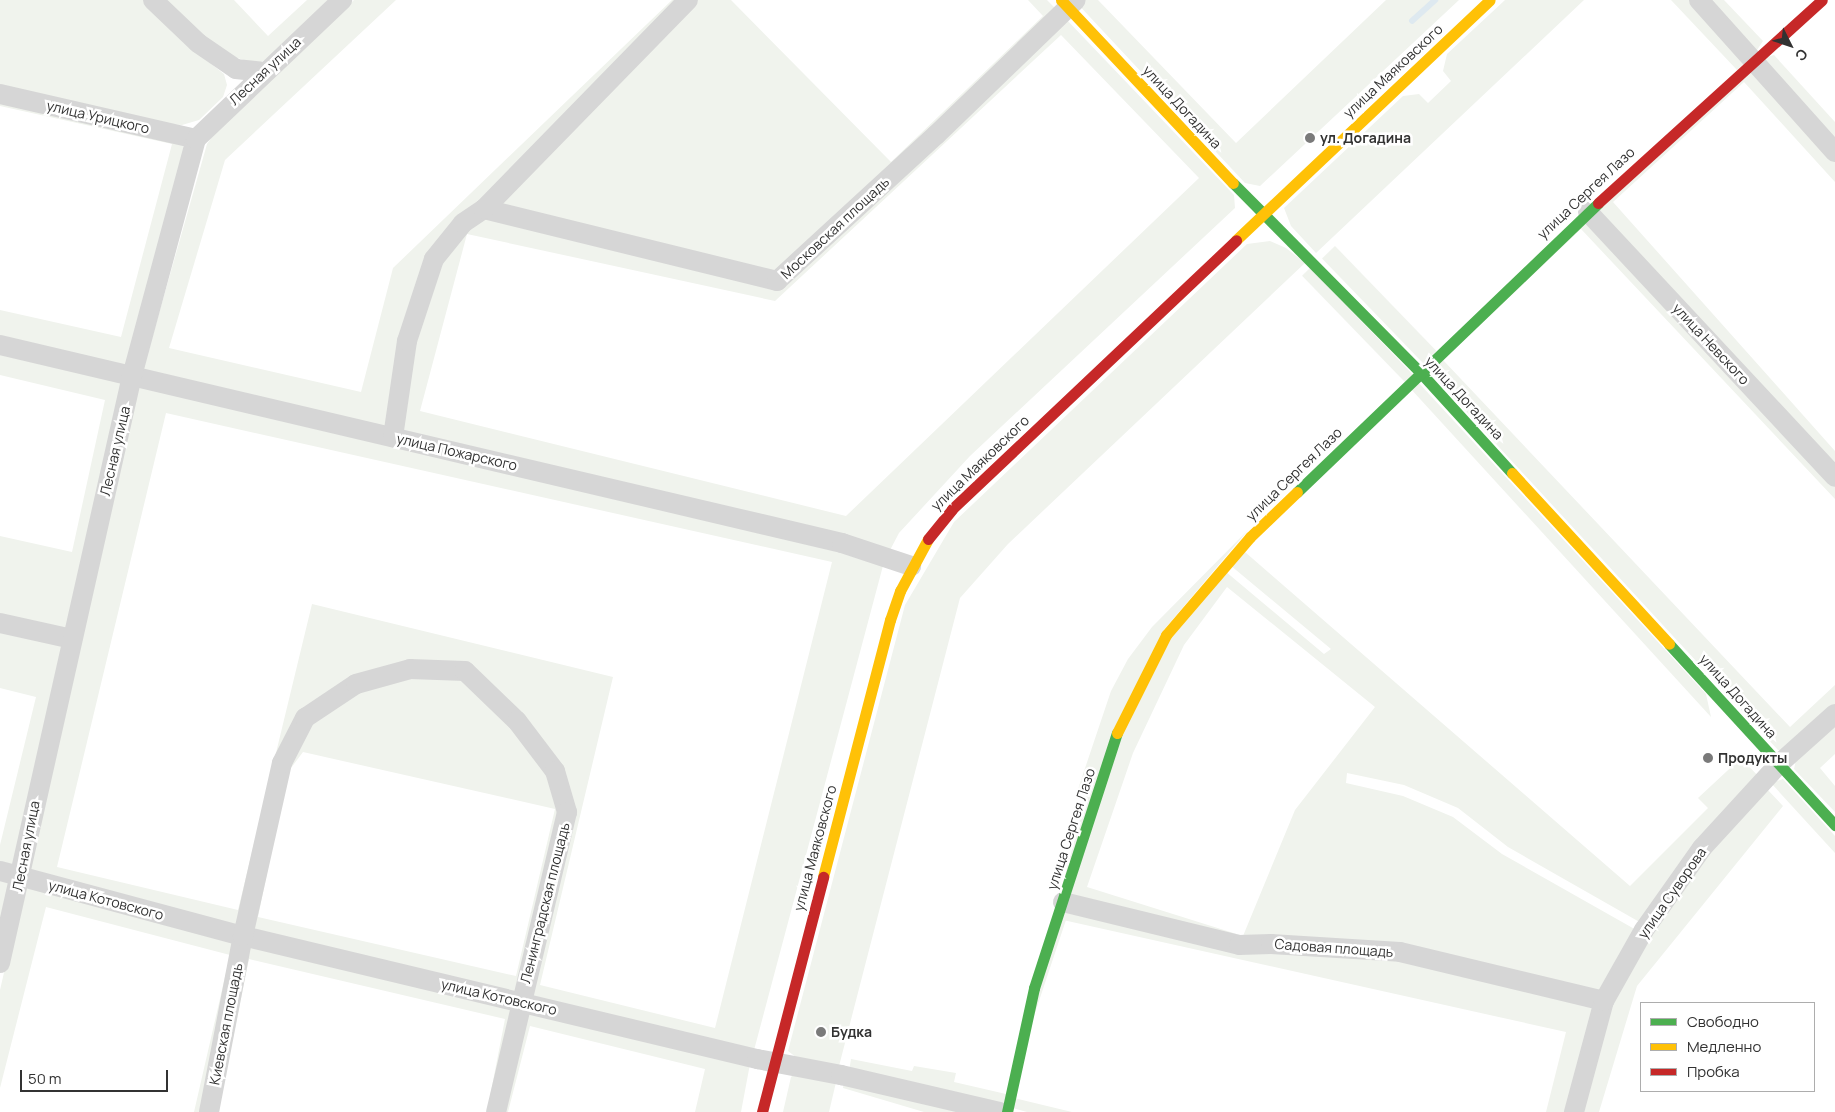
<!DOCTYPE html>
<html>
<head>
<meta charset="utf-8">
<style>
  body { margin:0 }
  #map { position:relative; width:1835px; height:1112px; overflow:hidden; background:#fff; font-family:Manrope,sans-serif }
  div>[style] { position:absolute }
  .green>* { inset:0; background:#f0f3ed; transform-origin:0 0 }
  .stream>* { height:5.5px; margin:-2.75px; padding:0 2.75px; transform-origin:2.75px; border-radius:2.75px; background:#dee9f0 }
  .street>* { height:20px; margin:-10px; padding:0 10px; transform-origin:10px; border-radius:10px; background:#d6d6d6 }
  .fast>* { height:11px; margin:-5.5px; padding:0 5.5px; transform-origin:5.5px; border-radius:5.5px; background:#4caf50 }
  .slow>* { height:11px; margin:-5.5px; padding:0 5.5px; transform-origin:5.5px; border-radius:5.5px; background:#ffc107 }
  .jam>* { height:11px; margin:-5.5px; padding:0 5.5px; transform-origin:5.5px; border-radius:5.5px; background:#c62828 }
  .dots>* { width:14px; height:14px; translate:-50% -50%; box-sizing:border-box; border:2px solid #fff; border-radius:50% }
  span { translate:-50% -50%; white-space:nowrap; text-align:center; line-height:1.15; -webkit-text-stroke:5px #fff; paint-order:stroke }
  .street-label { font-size:14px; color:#323232 }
  .poi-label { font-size:14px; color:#323232; font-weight:700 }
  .left { translate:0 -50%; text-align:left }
  .legend { position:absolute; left:1640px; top:1002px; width:175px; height:90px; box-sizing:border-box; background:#fff; border:1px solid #adadad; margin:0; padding:6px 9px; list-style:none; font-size:15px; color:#323232 }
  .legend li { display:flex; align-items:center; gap:10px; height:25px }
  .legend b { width:25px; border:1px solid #adadad }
  .north { position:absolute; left:1765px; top:20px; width:50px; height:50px; -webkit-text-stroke:4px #fff; paint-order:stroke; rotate:131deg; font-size:14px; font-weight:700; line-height:20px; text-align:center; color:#323232 }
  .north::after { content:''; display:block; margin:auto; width:18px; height:22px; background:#323232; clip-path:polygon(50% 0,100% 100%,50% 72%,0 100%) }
  .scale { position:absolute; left:20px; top:1070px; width:148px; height:22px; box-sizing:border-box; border:2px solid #323232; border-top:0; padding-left:6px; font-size:15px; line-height:18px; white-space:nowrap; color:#323232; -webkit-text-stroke:4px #fff; paint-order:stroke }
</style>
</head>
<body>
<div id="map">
  <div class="green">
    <div style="clip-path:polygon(0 0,143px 0,191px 48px,224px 74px,227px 85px,223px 97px,199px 120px,182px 125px,153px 123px,0 88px)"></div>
    <div style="clip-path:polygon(162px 0,234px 0,268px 36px,307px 0,328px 0,269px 58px,257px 64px,221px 53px)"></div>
    <div style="clip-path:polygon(354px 0,396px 0,225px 160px,169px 348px,361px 392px,393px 268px,672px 0,682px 0,430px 257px,389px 430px,143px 370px,207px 144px,222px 123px)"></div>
    <div style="clip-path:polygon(694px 0,731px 0,891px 162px,1043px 16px,1028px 0,1047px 0,1058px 11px,776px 275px,493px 206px)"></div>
    <div style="clip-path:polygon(1074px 0,1098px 0,1236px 143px,1386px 0,1459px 0,1260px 186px,1245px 183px)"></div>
    <div style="clip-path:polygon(1505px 0,1584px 0,1316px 253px,1291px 226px,1284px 208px,1403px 96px,1419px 94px,1428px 103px,1451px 81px,1443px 71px,1447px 54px)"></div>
    <div style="clip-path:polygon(1671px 0,1693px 0,1748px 60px,1737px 70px)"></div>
    <div style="clip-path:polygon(1707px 0,1724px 0,1763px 41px,1755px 53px)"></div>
    <div style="clip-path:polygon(evenodd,1066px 19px,1234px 195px,1235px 208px,970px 456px,899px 533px,888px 554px,402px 432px,411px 341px,438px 261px,485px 215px,778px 287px,1066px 19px,1061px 35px,1199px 178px,846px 516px,420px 411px,467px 234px,775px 301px,1061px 35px)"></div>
    <div style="clip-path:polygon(1774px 55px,1835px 122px,1835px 144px,1760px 59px)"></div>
    <div style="clip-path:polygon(1753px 66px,1835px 158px,1835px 182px,1744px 82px,1613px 202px,1835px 451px,1835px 471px,1594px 212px)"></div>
    <div style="clip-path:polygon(0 99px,172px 138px,184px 147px,126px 367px,0 338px,0 310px,121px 337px,172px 144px,0 106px)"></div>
    <div style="clip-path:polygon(1587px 217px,1835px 482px,1835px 499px,1581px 229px,1443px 360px,1790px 727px,1835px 685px,1835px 707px,1788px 750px,1778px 750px,1428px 370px)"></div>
    <div style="clip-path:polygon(1270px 241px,1286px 248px,1305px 263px,1008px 544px,960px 598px,838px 1070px,801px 1061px,788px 1051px,905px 605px,954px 522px,1247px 244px)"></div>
    <div style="left:1335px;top:246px;width:146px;height:18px;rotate:46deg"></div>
    <div style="left:1310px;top:268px;width:148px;height:11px;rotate:46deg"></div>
    <div style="clip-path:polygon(0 349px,123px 379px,67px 631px,0 619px,0 536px,72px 552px,105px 400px,0 375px)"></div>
    <div style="clip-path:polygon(1417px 381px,1706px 694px,1711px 717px,1410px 388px)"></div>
    <div style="clip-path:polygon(evenodd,139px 384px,884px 562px,753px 1054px,529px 998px,573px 812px,467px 667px,407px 665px,302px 714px,239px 931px,27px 873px,139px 384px,166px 413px,832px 562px,715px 1028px,540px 985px,613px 677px,312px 604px,238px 910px,57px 867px,166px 413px)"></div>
    <div style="clip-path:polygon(1249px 529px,1162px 632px,1004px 1106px,849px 1071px,851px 1059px,912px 1071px,914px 1066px,956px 1073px,954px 1082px,1006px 1094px,1085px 801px,1075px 798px,1111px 691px,1128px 659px,1152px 627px)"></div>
    <div style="clip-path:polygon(evenodd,1245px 552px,1630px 886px,1708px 808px,1698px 798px,1741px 758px,1760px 778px,1643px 924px,1508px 847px,1458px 808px,1404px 785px,1347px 773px,1346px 783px,1403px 796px,1453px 817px,1502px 854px,1638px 931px,1602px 996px,1400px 949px,1241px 941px,1070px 900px,1123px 728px,1170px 637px,1225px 571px,1324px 654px,1331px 649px,1230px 565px,1245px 552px,1227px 587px,1375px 707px,1295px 810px,1243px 936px,1087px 887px,1133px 753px,1184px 645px,1227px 587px)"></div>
    <div style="clip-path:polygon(0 628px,65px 646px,14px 870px,0 867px,0 845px,36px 697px,0 688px)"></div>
    <div style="clip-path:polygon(evenodd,409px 674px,462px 675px,551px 772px,563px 812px,516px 995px,247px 932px,286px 764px,311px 721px,357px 689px,409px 674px,303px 752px,555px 809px,516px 976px,258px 917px,288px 772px,303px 752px)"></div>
    <div style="clip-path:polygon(1835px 721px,1835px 754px,1820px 768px,1835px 786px,1835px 812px,1794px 769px,1797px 755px)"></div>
    <div style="clip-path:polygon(1783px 779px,1835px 836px,1835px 853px,1771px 783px)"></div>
    <div style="clip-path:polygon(1766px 788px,1783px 806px,1637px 986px,1599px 1112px,1579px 1112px,1610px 1003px,1650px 933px,1708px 851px)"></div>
    <div style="clip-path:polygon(0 878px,11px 880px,0 929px)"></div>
    <div style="clip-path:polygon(24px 885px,236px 940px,204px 1112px,194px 1112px,230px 955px,46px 907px,0 1088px,0 990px)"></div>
    <div style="clip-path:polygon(1066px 908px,1238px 948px,1399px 956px,1598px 1006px,1570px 1112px,1546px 1112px,1566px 1032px,1063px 920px)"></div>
    <div style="clip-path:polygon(245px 942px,515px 1006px,487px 1112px,505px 1019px,249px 959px,218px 1112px)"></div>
    <div style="clip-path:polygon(523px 1009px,750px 1064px,741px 1112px,695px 1112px,705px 1069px,530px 1026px,508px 1112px,500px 1112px)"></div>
    <div style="clip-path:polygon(799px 1070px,837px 1078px,829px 1112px,783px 1112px,791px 1077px)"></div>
    <div style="clip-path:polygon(844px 1081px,968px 1112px,924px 1112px,843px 1088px)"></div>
    <div style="clip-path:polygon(1014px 1098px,1072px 1112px,1027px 1112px,1012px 1108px)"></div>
  </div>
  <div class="stream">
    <div style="left:1412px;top:21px;width:31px;rotate:-42deg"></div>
  </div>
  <div class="street">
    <div style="left:153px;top:0;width:62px;rotate:43.7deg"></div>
    <div style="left:198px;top:43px;width:46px;rotate:34.4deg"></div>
    <div style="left:236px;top:69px;width:28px;rotate:6deg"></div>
    <div style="left:1699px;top:0;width:204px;rotate:48.2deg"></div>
    <div style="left:0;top:94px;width:201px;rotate:12.9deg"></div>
    <div style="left:484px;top:209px;width:302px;rotate:13.8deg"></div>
    <div style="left:777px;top:281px;width:216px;rotate:-42.6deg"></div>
    <div style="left:936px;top:135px;width:194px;rotate:-44deg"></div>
    <div style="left:1588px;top:212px;width:362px;rotate:47deg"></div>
    <div style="left:0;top:345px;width:865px;rotate:13.23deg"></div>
    <div style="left:842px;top:543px;width:73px;rotate:18.4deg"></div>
    <div style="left:393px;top:437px;width:97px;rotate:-81.7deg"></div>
    <div style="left:407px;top:341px;width:86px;rotate:-71.8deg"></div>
    <div style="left:434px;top:259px;width:46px;rotate:-51.1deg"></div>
    <div style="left:463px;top:223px;width:25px;rotate:-34deg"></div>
    <div style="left:484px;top:209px;width:292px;rotate:-45.7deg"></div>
    <div style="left:0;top:623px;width:74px;rotate:12.5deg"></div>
    <div style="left:0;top:871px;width:252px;rotate:15deg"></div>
    <div style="left:243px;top:936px;width:529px;rotate:13.46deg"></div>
    <div style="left:757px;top:1059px;width:86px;rotate:10.8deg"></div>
    <div style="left:841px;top:1075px;width:163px;rotate:13.1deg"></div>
    <div style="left:1063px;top:902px;width:181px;rotate:13.7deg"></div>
    <div style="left:1239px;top:945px;width:32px;rotate:-2deg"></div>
    <div style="left:1271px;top:944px;width:129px;rotate:3.5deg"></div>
    <div style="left:1400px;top:952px;width:210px;rotate:13.5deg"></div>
    <div style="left:0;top:963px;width:602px;rotate:-77.33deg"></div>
    <div style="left:132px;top:376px;width:245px;rotate:-74.9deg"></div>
    <div style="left:196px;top:139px;width:202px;rotate:-43.6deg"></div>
    <div style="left:209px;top:1112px;width:179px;rotate:-79.1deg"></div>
    <div style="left:243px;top:936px;width:177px;rotate:-77.3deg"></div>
    <div style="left:282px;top:763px;width:51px;rotate:-62.9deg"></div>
    <div style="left:305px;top:718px;width:61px;rotate:-33.7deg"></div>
    <div style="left:356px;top:684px;width:56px;rotate:-15.5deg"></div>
    <div style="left:410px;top:669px;width:55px;rotate:2.1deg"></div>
    <div style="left:465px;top:671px;width:72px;rotate:43.9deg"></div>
    <div style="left:517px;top:721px;width:63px;rotate:52.8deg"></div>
    <div style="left:555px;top:771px;width:43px;rotate:73.7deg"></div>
    <div style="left:567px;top:812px;width:308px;rotate:103.3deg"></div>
    <div style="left:1574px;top:1112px;width:115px;rotate:-74.9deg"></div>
    <div style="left:1604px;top:1001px;width:81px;rotate:-60.6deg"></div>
    <div style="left:1644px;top:930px;width:100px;rotate:-54.7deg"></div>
    <div style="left:1702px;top:848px;width:114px;rotate:-47.5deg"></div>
    <div style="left:1779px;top:764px;width:75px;rotate:-41.8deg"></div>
  </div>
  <div class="fast">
    <div style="left:1233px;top:183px;width:266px;rotate:45.3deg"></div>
    <div style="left:1420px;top:372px;width:137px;rotate:47.7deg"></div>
    <div style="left:1297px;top:492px;width:417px;rotate:-43.8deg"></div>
    <div style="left:1669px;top:644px;width:246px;rotate:47.5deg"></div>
    <div style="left:1007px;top:1112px;width:127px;rotate:-77.7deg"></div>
    <div style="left:1034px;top:988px;width:268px;rotate:-72deg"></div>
  </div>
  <div class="slow">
    <div style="left:1061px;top:0;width:251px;rotate:46.8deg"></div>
    <div style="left:1236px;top:240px;width:349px;rotate:-43.4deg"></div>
    <div style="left:1512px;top:473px;width:232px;rotate:47.4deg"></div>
    <div style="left:1117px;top:733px;width:110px;rotate:-63.4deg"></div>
    <div style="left:1166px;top:635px;width:129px;rotate:-49.4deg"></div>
    <div style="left:1250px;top:537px;width:65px;rotate:-43.8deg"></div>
    <div style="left:823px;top:877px;width:266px;rotate:-75.4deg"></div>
    <div style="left:890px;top:620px;width:31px;rotate:-71deg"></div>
    <div style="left:900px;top:591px;width:59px;rotate:-61.7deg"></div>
  </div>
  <div class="jam">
    <div style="left:1598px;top:203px;width:302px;rotate:-42.2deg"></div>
    <div style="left:928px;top:539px;width:38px;rotate:-51deg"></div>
    <div style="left:952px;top:509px;width:391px;rotate:-43.4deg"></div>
    <div style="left:762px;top:1112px;width:243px;rotate:-75.4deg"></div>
  </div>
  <div class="dots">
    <div style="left:1310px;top:138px;background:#7a7a7a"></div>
    <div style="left:1708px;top:758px;background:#7a7a7a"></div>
    <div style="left:821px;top:1032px;background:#7a7a7a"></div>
  </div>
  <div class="street-label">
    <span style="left:265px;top:71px;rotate:-43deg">Лесная улица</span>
    <span style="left:1393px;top:71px;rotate:-43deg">улица Маяковского</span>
    <span style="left:1182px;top:107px;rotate:47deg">улица Догадина</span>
    <span style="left:98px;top:117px;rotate:13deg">улица Урицкого</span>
    <span style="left:1586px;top:193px;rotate:-43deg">улица Сергея Лазо</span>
    <span style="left:835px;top:228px;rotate:-43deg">Московская площадь</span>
    <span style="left:1711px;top:344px;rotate:47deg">улица Невского</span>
    <span style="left:1464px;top:398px;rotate:47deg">улица Догадина</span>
    <span style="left:115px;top:451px;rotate:-77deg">Лесная улица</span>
    <span style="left:457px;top:452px;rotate:13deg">улица Пожарского</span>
    <span style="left:980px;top:463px;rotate:-44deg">улица Маяковского</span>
    <span style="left:1294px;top:474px;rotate:-44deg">улица Сергея Лазо</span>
    <span style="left:1738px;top:696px;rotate:48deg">улица Догадина</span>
    <span style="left:1071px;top:829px;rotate:-72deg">улица Сергея Лазо</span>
    <span style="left:26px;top:846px;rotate:-79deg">Лесная улица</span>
    <span style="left:815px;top:848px;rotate:-75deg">улица Маяковского</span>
    <span style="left:1672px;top:893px;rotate:-55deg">улица Суворова</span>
    <span style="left:106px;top:900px;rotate:15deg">улица Котовского</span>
    <span style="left:545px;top:903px;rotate:-76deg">Ленинградская площадь</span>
    <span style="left:1334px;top:948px;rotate:4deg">Садовая площадь</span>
    <span style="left:499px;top:997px;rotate:13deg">улица Котовского</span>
    <span style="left:226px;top:1024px;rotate:-79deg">Киевская площадь</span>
  </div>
  <div class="poi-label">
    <span class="left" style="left:1320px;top:138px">ул. Догадина</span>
    <span class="left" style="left:1718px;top:758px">Продукты</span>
    <span class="left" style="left:831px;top:1032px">Будка</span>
  </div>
  <ul class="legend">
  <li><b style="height:6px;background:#4caf50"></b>Свободно</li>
  <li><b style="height:6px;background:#ffc107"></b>Медленно</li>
  <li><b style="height:6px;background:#c62828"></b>Пробка</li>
  </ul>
  <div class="north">С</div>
  <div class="scale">50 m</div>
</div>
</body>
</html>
